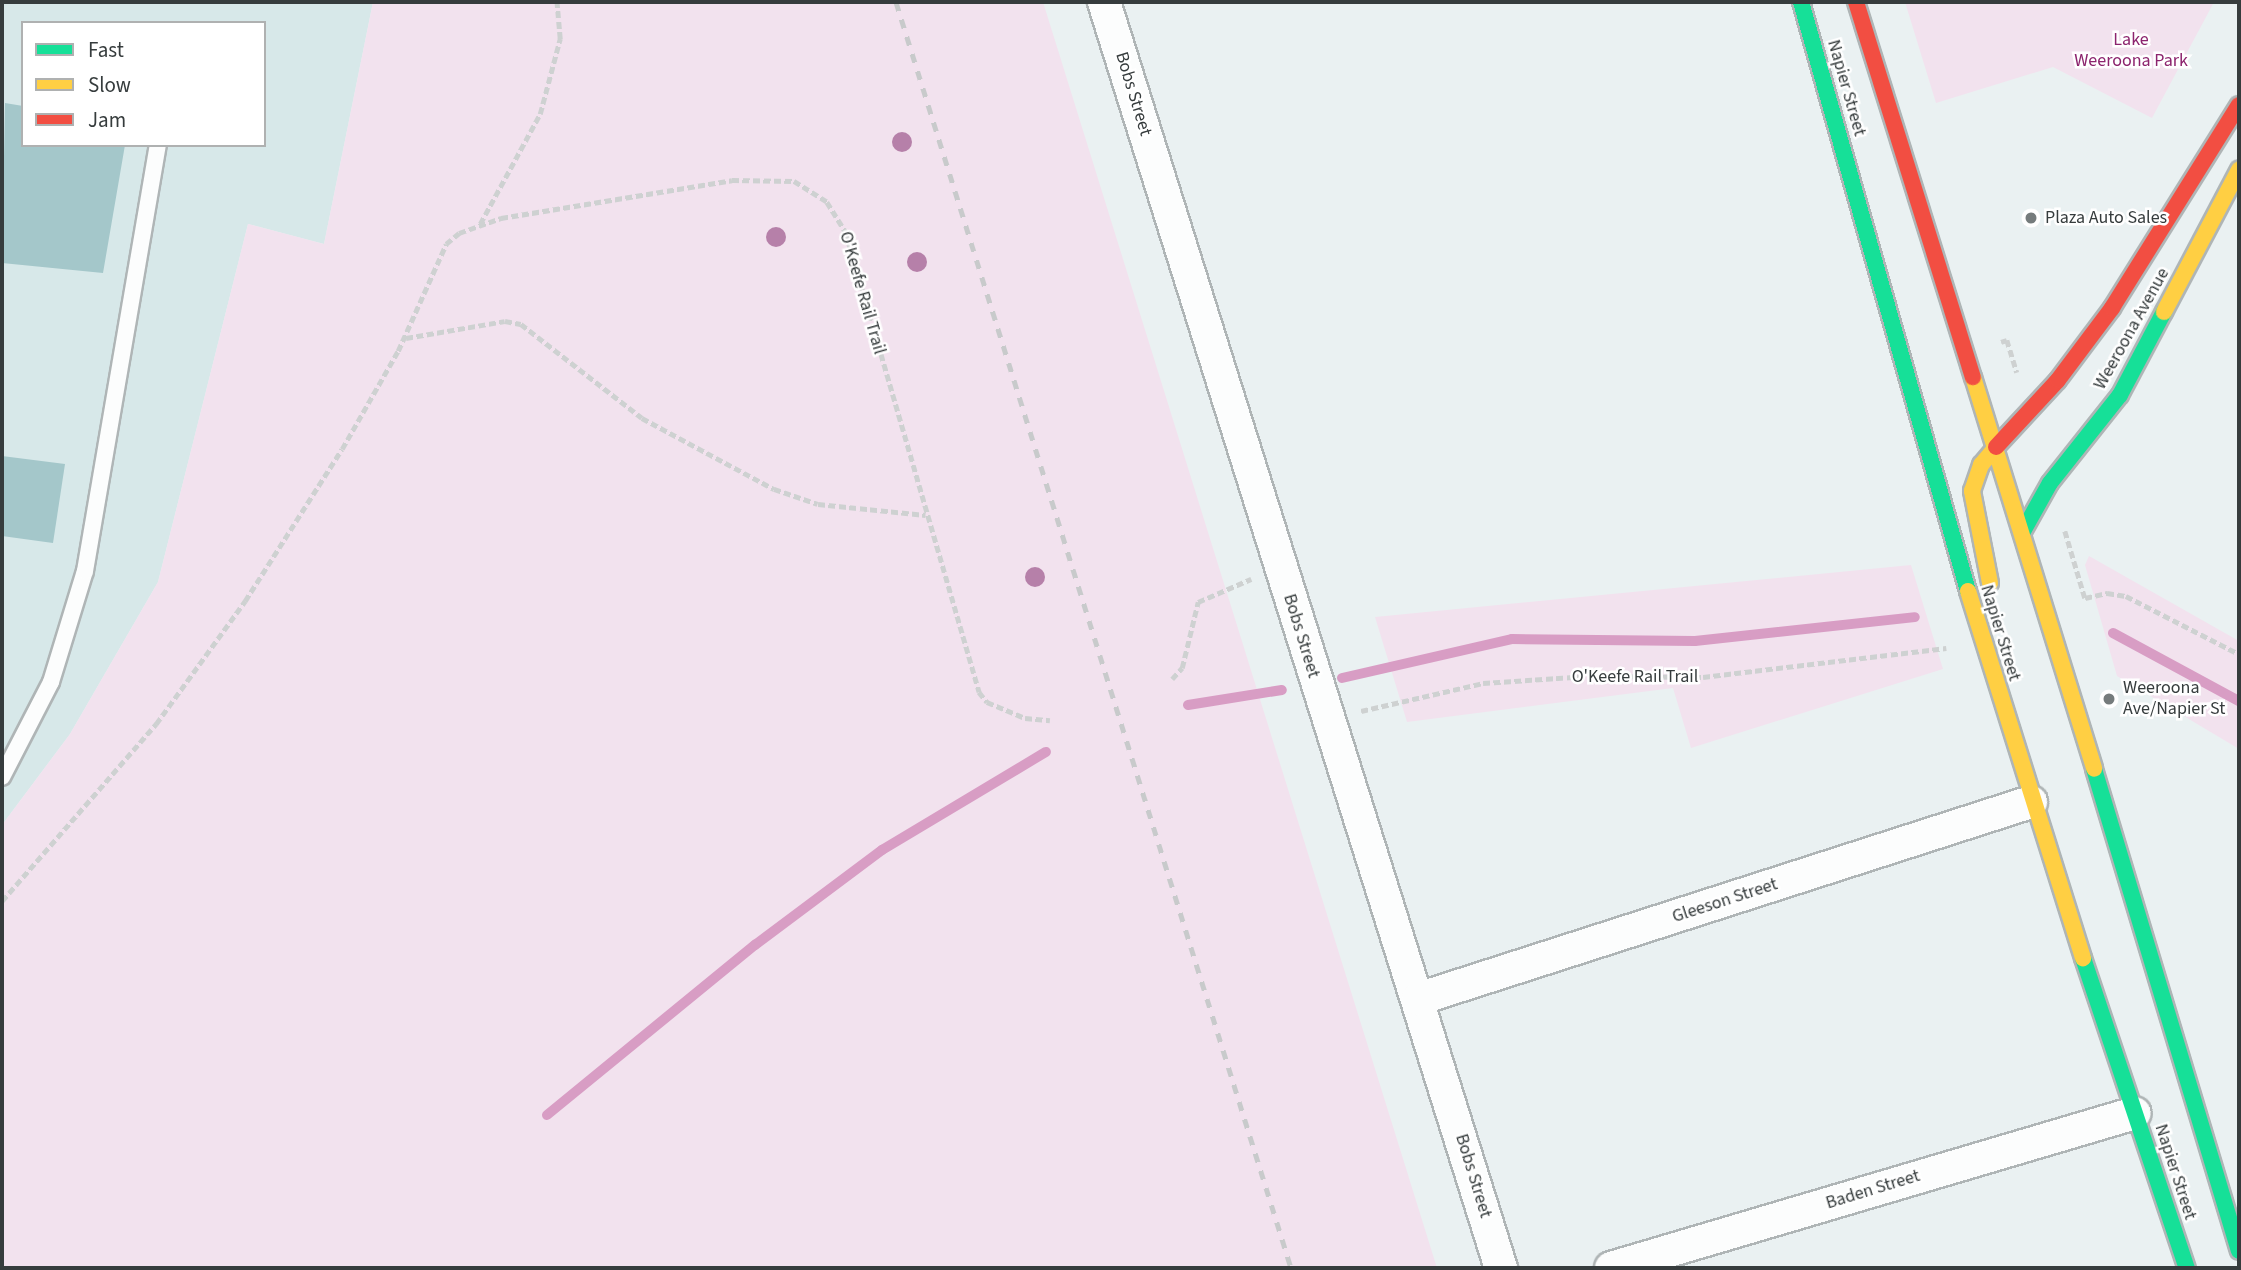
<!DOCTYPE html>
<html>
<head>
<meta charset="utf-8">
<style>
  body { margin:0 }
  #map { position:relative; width:2241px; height:1270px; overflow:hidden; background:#eaf1f2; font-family:"Source Sans 3",sans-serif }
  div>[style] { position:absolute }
  .built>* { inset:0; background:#d7e8e9 }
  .green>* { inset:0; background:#f2e2ee }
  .stream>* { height:10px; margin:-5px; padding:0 5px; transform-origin:5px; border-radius:5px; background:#d89dc4 }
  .building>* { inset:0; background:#a4c7ca }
  .path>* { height:4.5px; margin-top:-2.25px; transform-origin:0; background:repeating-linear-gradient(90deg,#ced1d1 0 7px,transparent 0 10.5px) }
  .roads { filter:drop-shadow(2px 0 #afb5b6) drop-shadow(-2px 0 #afb5b6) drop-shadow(0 2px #afb5b6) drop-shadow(0 -2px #afb5b6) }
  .lane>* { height:16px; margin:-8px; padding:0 8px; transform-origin:8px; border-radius:8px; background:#fcfdfd }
  .street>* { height:32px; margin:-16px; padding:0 16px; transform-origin:16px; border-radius:16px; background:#fcfdfd }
  .fast>* { height:16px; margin:-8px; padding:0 8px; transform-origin:8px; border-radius:8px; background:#16e098 }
  .slow>* { height:16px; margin:-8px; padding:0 8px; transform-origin:8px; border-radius:8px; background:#ffcf43 }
  .jam>* { height:16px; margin:-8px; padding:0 8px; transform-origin:8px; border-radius:8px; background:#f24e42 }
  .rail>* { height:5px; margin-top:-2.5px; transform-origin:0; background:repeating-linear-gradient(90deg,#c8cacb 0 9px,transparent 0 18px) }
  .trees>* { width:20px; height:20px; margin:-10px; border-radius:50%; background:#b680a9 }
  .dots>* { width:19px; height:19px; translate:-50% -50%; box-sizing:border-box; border:4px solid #fff; border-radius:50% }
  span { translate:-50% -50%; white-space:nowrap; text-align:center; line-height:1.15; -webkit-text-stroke:5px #fff; paint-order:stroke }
  .park-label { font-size:18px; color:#8c246e }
  .street-label { font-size:18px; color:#363c3d }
  .poi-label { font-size:18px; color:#363c3d }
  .left { translate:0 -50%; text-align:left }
  .frame { position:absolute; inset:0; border:4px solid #363c3d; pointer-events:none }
  .legend { position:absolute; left:21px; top:21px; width:245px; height:126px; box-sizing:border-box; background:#fff; border:2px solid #afb1b1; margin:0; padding:9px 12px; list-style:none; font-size:21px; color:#363c3d }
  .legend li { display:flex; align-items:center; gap:14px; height:35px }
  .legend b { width:35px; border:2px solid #afb1b1 }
</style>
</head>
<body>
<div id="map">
  <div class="built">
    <div style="clip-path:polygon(evenodd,2px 2px,373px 2px,324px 244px,248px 224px,158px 582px,70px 734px,2px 825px,2px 2px,23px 23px,264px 23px,264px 145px,23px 145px,23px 23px)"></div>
  </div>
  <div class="green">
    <div style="clip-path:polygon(373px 2px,1043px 2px,1437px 1268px,2px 1268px,2px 825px,70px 734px,158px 582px,248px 224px,324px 244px)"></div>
    <div style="clip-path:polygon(1905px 2px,2214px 2px,2152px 118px,2053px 67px,1936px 103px)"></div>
    <div style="clip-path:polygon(2089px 556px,2239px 641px,2239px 749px,2117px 676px,2085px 565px)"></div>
    <div style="clip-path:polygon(1911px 565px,1943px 669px,1691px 748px,1673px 688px,1407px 722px,1375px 617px)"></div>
  </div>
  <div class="stream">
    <div style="left:2113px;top:633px;width:143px;rotate:28.4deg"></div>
    <div style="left:1342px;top:678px;width:174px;rotate:-12.9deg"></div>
    <div style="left:1512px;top:639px;width:183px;rotate:0.6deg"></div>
    <div style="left:1695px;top:641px;width:221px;rotate:-6.2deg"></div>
    <div style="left:1188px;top:705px;width:95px;rotate:-9.1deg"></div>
    <div style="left:547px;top:1115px;width:269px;rotate:-39.3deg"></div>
    <div style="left:755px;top:945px;width:159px;rotate:-36.8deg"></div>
    <div style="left:882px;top:850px;width:191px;rotate:-30.9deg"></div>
  </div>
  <div class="building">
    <div style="clip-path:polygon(5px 103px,23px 106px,23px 145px,125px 145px,103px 273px,2px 263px)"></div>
    <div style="clip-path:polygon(2px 456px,65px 464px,53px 543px,2px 536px)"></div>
  </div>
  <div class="path">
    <div style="left:480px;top:224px;width:125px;rotate:-61.4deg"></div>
    <div style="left:540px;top:114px;width:78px;rotate:-75.1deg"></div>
    <div style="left:560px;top:39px;width:37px;rotate:-95deg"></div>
    <div style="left:406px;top:338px;width:100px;rotate:-9.7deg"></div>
    <div style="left:505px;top:321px;width:16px;rotate:11deg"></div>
    <div style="left:521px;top:324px;width:153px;rotate:37.8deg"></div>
    <div style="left:642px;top:418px;width:150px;rotate:28.3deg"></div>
    <div style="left:774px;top:489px;width:46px;rotate:18.8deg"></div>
    <div style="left:818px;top:504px;width:108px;rotate:5.9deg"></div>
    <div style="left:2001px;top:342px;width:6px;rotate:-18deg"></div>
    <div style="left:2007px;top:340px;width:34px;rotate:73deg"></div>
    <div style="left:2065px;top:531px;width:70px;rotate:73.4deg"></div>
    <div style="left:2085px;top:598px;width:23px;rotate:-13deg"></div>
    <div style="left:2107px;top:593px;width:19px;rotate:9deg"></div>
    <div style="left:2126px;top:596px;width:127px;rotate:27.2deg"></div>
    <div style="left:1172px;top:679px;width:15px;rotate:-48deg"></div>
    <div style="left:1182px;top:668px;width:68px;rotate:-76.4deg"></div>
    <div style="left:1198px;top:602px;width:58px;rotate:-23.5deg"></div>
    <div style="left:1361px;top:711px;width:125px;rotate:-12.9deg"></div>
    <div style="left:1483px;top:683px;width:106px;rotate:-3.8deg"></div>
    <div style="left:1589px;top:676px;width:114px;rotate:0.5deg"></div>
    <div style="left:1703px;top:677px;width:245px;rotate:-6.8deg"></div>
    <div style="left:2px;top:901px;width:235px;rotate:-49deg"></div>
    <div style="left:156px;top:724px;width:152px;rotate:-54.1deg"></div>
    <div style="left:245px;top:601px;width:180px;rotate:-57.5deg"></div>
    <div style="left:342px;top:449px;width:113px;rotate:-60.3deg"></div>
    <div style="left:398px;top:351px;width:117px;rotate:-65.8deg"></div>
    <div style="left:446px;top:244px;width:17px;rotate:-40deg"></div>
    <div style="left:459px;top:233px;width:45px;rotate:-19.7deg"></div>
    <div style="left:501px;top:218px;width:234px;rotate:-9.3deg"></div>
    <div style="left:732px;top:180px;width:62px;rotate:0.9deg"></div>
    <div style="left:794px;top:181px;width:39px;rotate:32deg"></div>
    <div style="left:827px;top:202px;width:36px;rotate:58deg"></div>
    <div style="left:846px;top:233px;width:478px;rotate:73.8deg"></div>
    <div style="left:979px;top:692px;width:13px;rotate:51deg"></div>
    <div style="left:987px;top:702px;width:41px;rotate:22.8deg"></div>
    <div style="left:1025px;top:718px;width:25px;rotate:5deg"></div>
  </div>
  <div class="roads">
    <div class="lane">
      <div style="left:2px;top:777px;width:107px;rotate:-62.7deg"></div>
      <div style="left:51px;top:682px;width:116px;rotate:-73deg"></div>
      <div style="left:85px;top:571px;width:432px;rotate:-80.3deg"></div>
    </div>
    <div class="street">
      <div style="left:1104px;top:2px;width:1327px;rotate:72.59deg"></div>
      <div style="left:1418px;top:999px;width:644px;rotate:-17.82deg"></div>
      <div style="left:1611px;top:1268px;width:546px;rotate:-16.48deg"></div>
    </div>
    <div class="fast">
      <div style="left:1801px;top:2px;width:612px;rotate:74.17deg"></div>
      <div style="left:2022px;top:533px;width:57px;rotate:-60.8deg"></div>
      <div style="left:2050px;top:483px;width:112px;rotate:-51.5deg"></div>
      <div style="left:2120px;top:395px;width:94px;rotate:-62.1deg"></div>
      <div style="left:2094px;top:769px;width:503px;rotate:73.26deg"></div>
      <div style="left:2083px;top:958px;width:327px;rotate:71.5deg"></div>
    </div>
    <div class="slow">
      <div style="left:2164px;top:312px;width:161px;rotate:-62.2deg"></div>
      <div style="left:1973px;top:377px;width:410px;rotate:72.8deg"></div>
      <div style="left:1990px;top:583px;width:94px;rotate:-101.1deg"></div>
      <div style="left:1972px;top:491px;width:28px;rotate:-71deg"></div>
      <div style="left:1981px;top:465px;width:23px;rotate:-50deg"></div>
      <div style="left:1968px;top:591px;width:385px;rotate:72.6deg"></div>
    </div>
    <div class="jam">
      <div style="left:1856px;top:2px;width:393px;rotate:72.7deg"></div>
      <div style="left:1996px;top:447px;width:91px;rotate:-47.2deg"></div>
      <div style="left:2058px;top:380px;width:90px;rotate:-53.1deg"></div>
      <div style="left:2112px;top:308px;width:239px;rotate:-58deg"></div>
    </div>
  </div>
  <div class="rail">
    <div style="left:896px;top:2px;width:1326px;rotate:72.67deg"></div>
  </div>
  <div class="trees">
    <div style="left:902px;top:142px"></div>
    <div style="left:776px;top:237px"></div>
    <div style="left:917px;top:262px"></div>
    <div style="left:1035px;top:577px"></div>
  </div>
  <div class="dots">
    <div style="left:2031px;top:218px;background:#757b7c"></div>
    <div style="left:2109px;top:699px;background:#757b7c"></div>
  </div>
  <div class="park-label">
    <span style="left:2131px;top:51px">Lake<br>Weeroona Park</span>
  </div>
  <div class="street-label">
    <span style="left:1846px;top:88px;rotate:74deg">Napier Street</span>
    <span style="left:1133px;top:94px;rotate:73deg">Bobs Street</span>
    <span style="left:862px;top:293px;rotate:74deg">O'Keefe Rail Trail</span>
    <span style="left:2132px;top:329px;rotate:-61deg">Weeroona Avenue</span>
    <span style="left:2000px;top:633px;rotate:73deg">Napier Street</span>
    <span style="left:1301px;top:636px;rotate:73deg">Bobs Street</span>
    <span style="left:1635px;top:677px">O'Keefe Rail Trail</span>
    <span style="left:1725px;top:901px;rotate:-18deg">Gleeson Street</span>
    <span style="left:2175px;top:1172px;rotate:72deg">Napier Street</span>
    <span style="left:1473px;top:1176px;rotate:73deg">Bobs Street</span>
    <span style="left:1873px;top:1190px;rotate:-17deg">Baden Street</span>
  </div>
  <div class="poi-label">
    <span class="left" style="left:2045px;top:218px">Plaza Auto Sales</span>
    <span class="left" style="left:2123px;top:699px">Weeroona<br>Ave/Napier St</span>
  </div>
  <div class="frame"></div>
  <ul class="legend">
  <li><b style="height:9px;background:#16e098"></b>Fast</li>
  <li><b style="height:9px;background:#ffcf43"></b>Slow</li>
  <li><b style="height:9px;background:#f24e42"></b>Jam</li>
  </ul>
</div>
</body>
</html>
